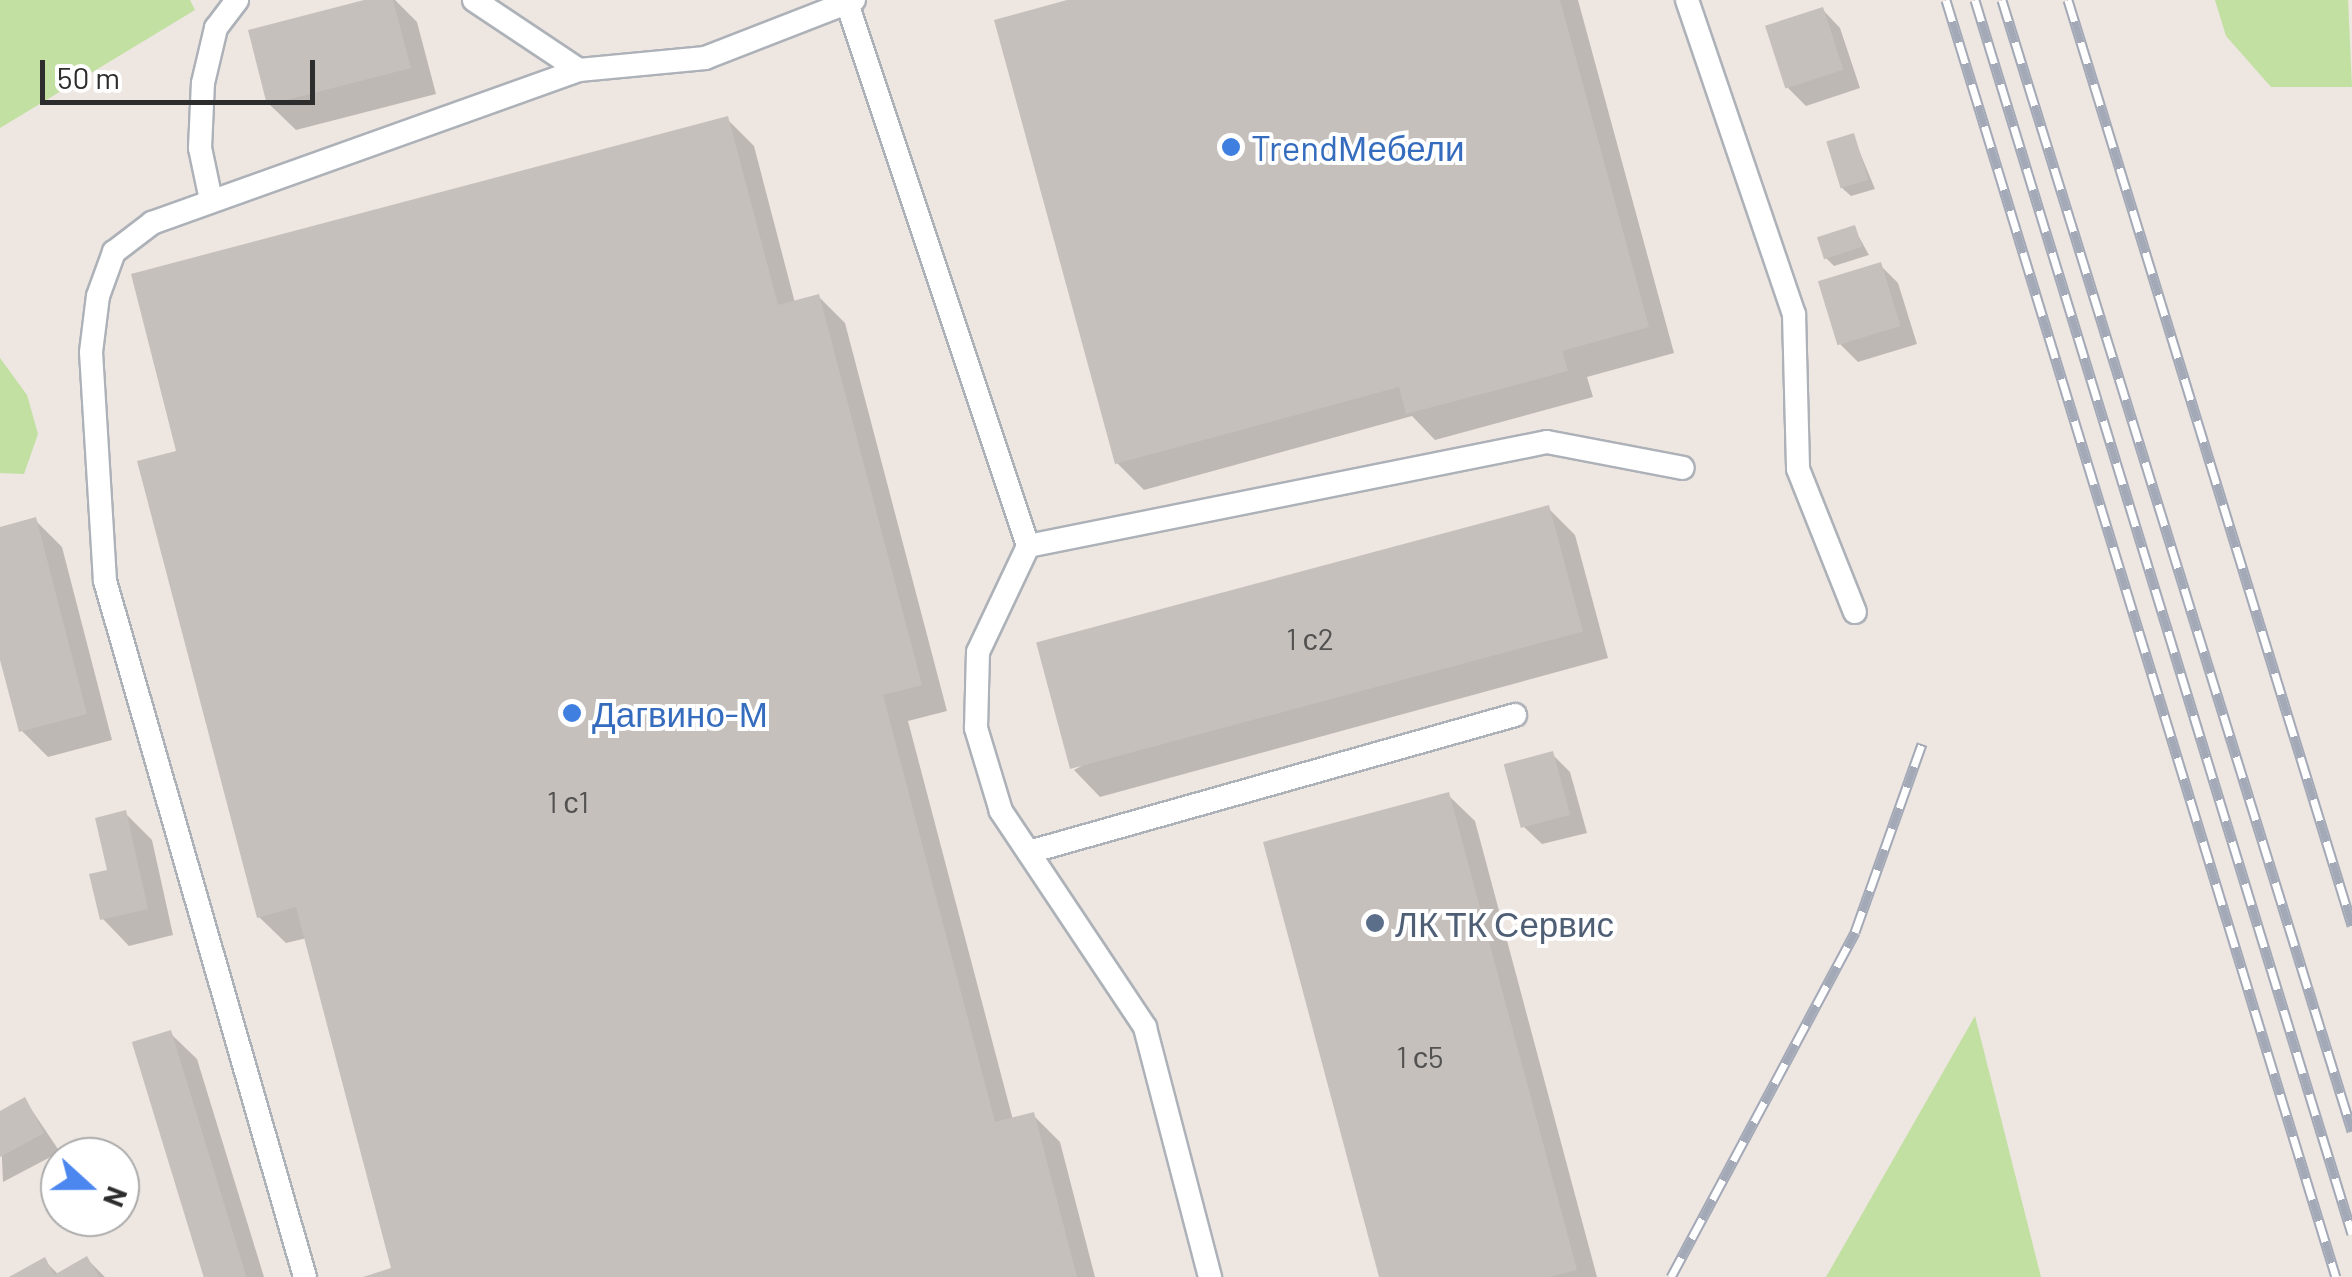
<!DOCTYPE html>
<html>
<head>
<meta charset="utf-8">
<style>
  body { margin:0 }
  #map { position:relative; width:2352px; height:1277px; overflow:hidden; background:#eee6e1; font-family:Barlow,sans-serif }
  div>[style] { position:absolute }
  .green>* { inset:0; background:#c1e0a1 }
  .shadow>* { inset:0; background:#0003 }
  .building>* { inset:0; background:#c6c0bd; transform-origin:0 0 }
  .roads { filter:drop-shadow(2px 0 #adb1b8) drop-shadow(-2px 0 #adb1b8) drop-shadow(0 2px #adb1b8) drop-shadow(0 -2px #adb1b8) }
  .service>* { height:22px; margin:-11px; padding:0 11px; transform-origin:11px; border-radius:11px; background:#fff }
  .rail>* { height:11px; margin-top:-5.5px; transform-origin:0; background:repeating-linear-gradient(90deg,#fff 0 22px,#a3a9b6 0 44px); box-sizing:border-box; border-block:2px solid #a3a9b6 }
  .dots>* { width:28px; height:28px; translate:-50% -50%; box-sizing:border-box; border:5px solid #fff; border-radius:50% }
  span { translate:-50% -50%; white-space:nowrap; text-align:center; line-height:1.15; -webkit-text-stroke:8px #fff; paint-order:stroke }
  .number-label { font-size:30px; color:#535251 }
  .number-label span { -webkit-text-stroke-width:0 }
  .shop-label { font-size:35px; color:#366cbe }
  .left { translate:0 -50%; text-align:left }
  .service-label { font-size:35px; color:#4e5e75 }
  .north { position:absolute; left:40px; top:1137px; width:100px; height:100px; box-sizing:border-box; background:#fff; border:2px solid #ababab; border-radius:50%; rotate:111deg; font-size:28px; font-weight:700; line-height:40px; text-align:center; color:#2d2d2d }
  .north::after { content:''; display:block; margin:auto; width:35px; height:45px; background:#4c87ef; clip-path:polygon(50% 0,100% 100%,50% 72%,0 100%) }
  .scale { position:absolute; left:40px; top:60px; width:275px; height:45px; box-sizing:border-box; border:5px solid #2d2d2d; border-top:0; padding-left:12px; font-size:30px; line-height:35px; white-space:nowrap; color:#2d2d2d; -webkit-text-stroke:8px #fff; paint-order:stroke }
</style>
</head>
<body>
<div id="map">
  <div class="green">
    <div style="clip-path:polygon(0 0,190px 0,195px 10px,0 128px)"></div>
    <div style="clip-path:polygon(2215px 0,2348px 0,2352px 87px,2271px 87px,2226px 36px)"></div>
    <div style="clip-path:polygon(0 358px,27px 395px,38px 434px,24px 474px,0 473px)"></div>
    <div style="clip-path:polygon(1975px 1016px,2041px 1277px,1826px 1277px)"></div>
  </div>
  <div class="shadow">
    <div style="clip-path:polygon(374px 0,395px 0,417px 22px,436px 94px,296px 130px,269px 104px)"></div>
    <div style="clip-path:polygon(1076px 0,1578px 0,1674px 353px,1587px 377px,1593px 397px,1435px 440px,1412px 416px,1144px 490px,1117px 463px)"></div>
    <div style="clip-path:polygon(1823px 10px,1840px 28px,1860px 88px,1806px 106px,1788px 88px)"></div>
    <div style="clip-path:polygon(727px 119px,754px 146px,795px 303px,818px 296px,845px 323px,947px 711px,908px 721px,1013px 1120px,1033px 1115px,1060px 1142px,1095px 1277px,368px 1277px,394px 1270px,307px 938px,286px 943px,259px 917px,179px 452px)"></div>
    <div style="clip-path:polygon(1853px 136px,1875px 189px,1851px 196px,1842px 188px)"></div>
    <div style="clip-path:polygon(1854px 228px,1869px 255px,1834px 266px,1826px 258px)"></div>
    <div style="clip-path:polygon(1880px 265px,1898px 283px,1917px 344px,1858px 362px,1840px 344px)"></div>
    <div style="clip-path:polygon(1548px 508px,1575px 535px,1608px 658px,1100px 797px,1074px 770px)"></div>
    <div style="clip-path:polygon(35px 520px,62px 547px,112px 740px,48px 757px,21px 730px,0 650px,0 529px)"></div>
    <div style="clip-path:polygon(1552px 754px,1570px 772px,1587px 833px,1542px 844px,1524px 827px)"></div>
    <div style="clip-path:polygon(1448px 795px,1475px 821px,1597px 1277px,1382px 1277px)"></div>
    <div style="clip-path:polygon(125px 813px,152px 840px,173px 935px,129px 946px,103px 919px)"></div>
    <div style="clip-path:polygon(170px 1033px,197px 1059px,264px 1277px,206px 1277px)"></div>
    <div style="clip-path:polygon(25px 1100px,60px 1152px,3px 1182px,0 1114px)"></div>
    <div style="clip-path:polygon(87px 1259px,105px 1277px,14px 1277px,44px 1260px,59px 1275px)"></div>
  </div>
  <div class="building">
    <div style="clip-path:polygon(364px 0,393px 0,411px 68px,267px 105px,248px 30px)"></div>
    <div style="clip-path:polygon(1067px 0,1560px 0,1649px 327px,1562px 351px,1568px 371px,1406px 414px,1399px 387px,1115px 464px,994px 20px)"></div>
    <div style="left:1823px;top:7px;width:66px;height:61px;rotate:72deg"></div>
    <div style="clip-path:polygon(728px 116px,778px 305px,819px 294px,922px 685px,883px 695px,995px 1122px,1034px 1112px,1077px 1277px,363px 1277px,391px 1268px,296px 907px,257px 918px,137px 461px,176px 451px,131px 274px)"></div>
    <div style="left:1854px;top:133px;width:49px;height:29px;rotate:73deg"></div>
    <div style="left:1855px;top:225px;width:23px;height:40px;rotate:72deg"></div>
    <div style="left:1881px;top:262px;width:67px;height:66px;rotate:73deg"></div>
    <div style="left:1549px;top:505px;width:131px;height:531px;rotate:75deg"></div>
    <div style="clip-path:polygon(36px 517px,87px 714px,19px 732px,0 660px,0 527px)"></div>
    <div style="left:1553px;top:751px;width:66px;height:51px;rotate:75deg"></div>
    <div style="clip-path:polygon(1449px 792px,1577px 1270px,1550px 1277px,1379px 1277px,1263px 842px)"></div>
    <div style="clip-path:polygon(126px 810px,148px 909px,100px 920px,89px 874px,107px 870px,95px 818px)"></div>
    <div style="left:171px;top:1030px;width:258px;height:41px;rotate:73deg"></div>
    <div style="clip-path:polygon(25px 1097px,44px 1133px,0 1157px,0 1111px)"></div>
    <div style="clip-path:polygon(87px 1256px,99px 1277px,9px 1277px,45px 1257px,54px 1275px)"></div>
  </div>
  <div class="roads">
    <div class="service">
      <div style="left:474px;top:0;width:126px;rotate:33.7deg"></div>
      <div style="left:579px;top:70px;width:127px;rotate:-5.4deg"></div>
      <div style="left:705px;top:58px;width:160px;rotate:-21.3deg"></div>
      <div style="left:1687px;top:0;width:332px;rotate:71.2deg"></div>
      <div style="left:1794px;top:314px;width:155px;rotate:88.5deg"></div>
      <div style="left:1798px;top:469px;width:154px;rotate:68.3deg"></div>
      <div style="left:847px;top:3px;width:572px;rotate:71.57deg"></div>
      <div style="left:211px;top:200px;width:53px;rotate:-101.9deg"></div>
      <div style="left:200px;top:148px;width:65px;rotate:-87.4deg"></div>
      <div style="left:203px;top:83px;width:57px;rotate:-76.7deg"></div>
      <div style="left:216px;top:28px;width:35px;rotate:-53deg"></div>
      <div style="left:1029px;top:852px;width:505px;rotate:-15.74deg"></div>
      <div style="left:305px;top:1277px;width:724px;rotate:-106.03deg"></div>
      <div style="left:105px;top:581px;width:229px;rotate:-93.5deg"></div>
      <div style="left:91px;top:352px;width:56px;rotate:-82.9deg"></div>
      <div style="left:98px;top:296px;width:47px;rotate:-70deg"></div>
      <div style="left:114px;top:252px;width:48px;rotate:-37.3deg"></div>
      <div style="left:152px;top:223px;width:454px;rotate:-19.7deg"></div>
      <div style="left:1210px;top:1277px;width:258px;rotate:-104.6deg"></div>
      <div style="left:1145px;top:1027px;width:260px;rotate:-123.7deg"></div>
      <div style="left:1001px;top:811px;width:87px;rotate:-106.8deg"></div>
      <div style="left:976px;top:728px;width:76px;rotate:-88.5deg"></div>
      <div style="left:978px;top:652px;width:117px;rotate:-64.7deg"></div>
      <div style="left:1028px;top:546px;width:529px;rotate:-11.33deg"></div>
      <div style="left:1547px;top:442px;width:138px;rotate:10.8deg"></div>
    </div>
  </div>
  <div class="rail">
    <div style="left:1946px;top:0;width:1335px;rotate:73.02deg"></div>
    <div style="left:1975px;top:0;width:1290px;rotate:73.01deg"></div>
    <div style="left:2002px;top:0;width:1184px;rotate:72.8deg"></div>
    <div style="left:2068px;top:0;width:968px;rotate:72.93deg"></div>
    <div style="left:1671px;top:1277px;width:391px;rotate:-61.9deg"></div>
    <div style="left:1855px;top:932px;width:200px;rotate:-70.4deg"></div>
  </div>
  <div class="dots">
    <div style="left:1231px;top:147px;background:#3f7fe0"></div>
    <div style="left:572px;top:713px;background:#3f7fe0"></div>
    <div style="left:1375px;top:923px;background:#5c6f8a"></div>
  </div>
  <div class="number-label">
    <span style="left:1310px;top:638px">1 с2</span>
    <span style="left:568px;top:801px">1 с1</span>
    <span style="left:1420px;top:1056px">1 с5</span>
  </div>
  <div class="shop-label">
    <span class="left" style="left:1251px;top:147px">TrendМебели</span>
    <span class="left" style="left:592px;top:713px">Дагвино-М</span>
  </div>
  <div class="service-label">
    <span class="left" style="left:1395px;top:923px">ЛК ТК Сервис</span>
  </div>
  <div class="north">N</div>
  <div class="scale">50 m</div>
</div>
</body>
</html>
